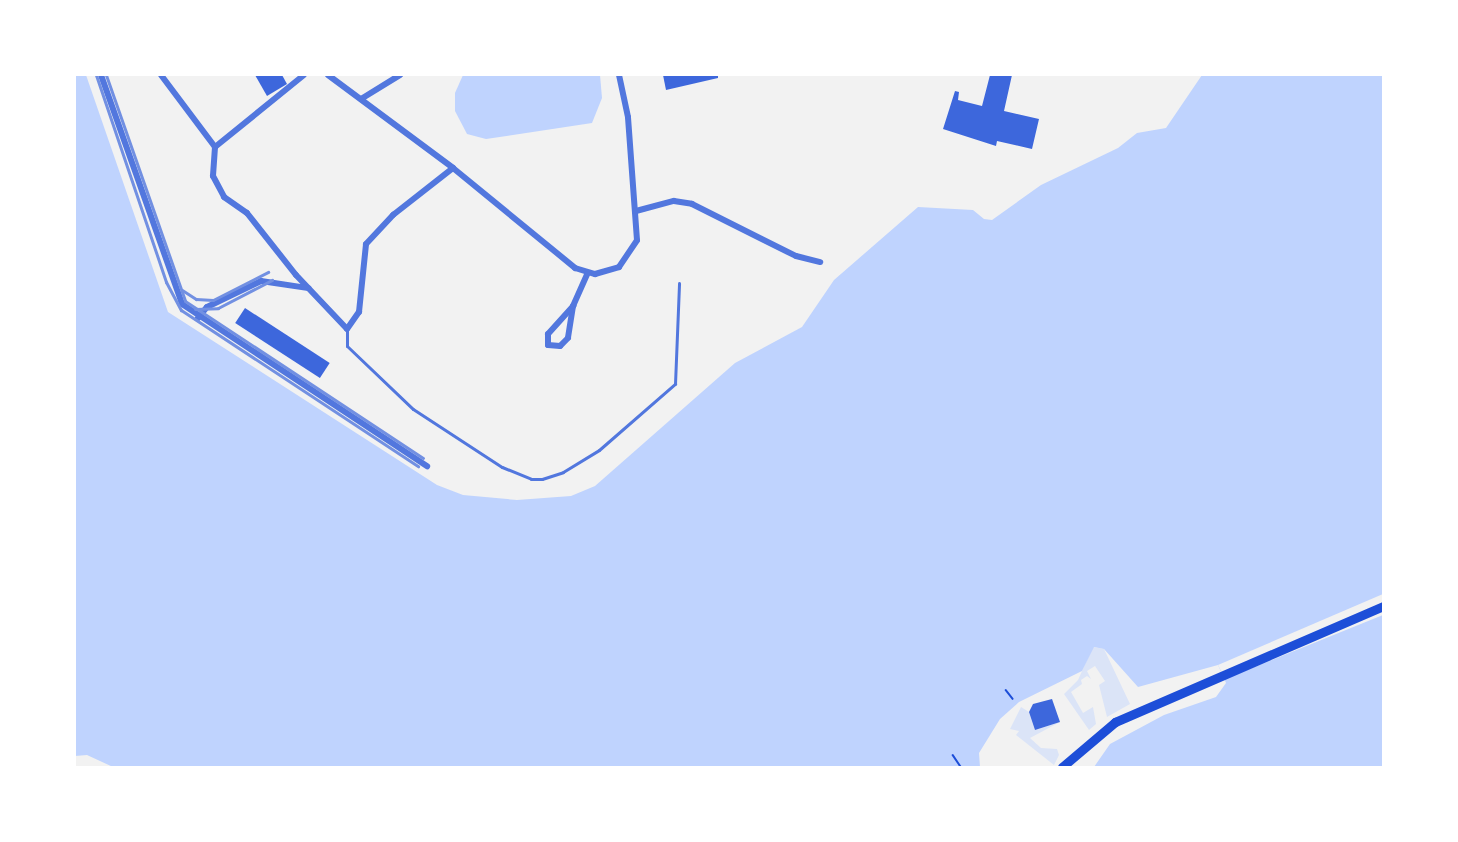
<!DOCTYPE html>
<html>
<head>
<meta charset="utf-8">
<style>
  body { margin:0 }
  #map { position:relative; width:1458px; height:842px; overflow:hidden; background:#f2f2f2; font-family:"Varela Round",sans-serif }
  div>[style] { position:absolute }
  .green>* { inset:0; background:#dbe4f7 }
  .water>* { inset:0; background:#bfd3fe }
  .pier>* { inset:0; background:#f2f2f2 }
  .building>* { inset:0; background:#3d67dc; transform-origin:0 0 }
  .path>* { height:1.5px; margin:-0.75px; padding:0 0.75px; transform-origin:0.75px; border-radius:0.75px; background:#1d4ed8 }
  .service>* { height:3px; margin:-1.5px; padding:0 1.5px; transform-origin:1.5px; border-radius:1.5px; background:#5277de }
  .minor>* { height:6px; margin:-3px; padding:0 3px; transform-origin:3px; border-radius:3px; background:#5277de }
  .secondary>* { height:9px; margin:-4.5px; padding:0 4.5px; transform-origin:4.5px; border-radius:4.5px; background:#1d4ed8 }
  .rail>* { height:3px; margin:-1.5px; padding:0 1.5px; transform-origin:1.5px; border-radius:1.5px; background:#7290e2 }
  span { translate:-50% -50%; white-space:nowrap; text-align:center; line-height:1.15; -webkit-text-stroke:6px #fff; paint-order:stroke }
  .frame { position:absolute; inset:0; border:76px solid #fff; pointer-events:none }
</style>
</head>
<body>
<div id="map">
  <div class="green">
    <div style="clip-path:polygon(1093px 647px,1104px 649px,1130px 704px,1107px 717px,1099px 685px,1105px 681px,1095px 666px,1087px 671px,1091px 679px,1087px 676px,1081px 680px,1082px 684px,1071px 692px,1083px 713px,1093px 707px,1096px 724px,1089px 730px,1064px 694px,1078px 680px)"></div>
    <div style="clip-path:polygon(1021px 707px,1029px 712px,1035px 730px,1060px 722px,1030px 738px,1041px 748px,1057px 749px,1059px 755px,1054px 765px,1016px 735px,1019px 731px,1010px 729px)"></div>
  </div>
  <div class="water">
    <div style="clip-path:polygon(75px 75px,86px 75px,168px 312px,437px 485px,463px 495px,517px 500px,571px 496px,595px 486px,735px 363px,802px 327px,834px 280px,918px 207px,973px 210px,984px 219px,992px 220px,1041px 185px,1118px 148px,1137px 133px,1166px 128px,1202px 75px,1383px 75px,1383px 767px,1094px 767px,1110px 744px,1164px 715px,1216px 697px,1226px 683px,1218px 665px,1138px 687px,1104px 649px,1094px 647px,1082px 671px,1019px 702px,1000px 719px,979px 753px,980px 767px,113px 767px,87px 755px,75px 756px)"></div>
    <div style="clip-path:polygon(463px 75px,600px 75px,602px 98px,592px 123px,486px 139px,467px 134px,455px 111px,455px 93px)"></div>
  </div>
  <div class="pier">
    <div style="clip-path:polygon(1383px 594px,1383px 615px,1225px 679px,1218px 665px)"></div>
  </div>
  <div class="building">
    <div style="clip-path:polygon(255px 75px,282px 75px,287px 84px,267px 96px)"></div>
    <div style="clip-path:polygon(663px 75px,718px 75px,718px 78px,666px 90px)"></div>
    <div style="clip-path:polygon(990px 75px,1012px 75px,1004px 111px,1039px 119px,1032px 149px,997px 141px,996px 146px,943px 129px,955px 91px,959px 92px,958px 100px,982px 106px)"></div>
    <div style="left:245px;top:308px;width:101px;height:18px;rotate:33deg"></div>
    <div style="clip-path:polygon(1052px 699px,1060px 722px,1035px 730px,1029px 712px,1033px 704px)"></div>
  </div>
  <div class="path">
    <div style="left:1006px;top:690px;width:11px;rotate:52deg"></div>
    <div style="left:953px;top:755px;width:14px;rotate:56deg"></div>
  </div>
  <div class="service">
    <div style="left:347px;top:330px;width:16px;rotate:90deg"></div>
    <div style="left:347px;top:346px;width:91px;rotate:43.7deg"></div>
    <div style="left:413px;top:409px;width:106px;rotate:33.1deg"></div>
    <div style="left:502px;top:467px;width:31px;rotate:22deg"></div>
    <div style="left:531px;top:479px;width:11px"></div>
    <div style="left:542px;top:479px;width:22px;rotate:-18deg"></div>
    <div style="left:563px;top:472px;width:42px;rotate:-31.4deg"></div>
    <div style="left:599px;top:450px;width:101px;rotate:-41deg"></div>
    <div style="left:675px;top:384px;width:101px;rotate:-87.7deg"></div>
  </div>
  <div class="minor">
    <div style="left:101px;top:75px;width:243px;rotate:70.5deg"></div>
    <div style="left:182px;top:304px;width:294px;rotate:33.5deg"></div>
    <div style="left:161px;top:75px;width:90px;rotate:53.1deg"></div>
    <div style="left:215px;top:147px;width:29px;rotate:94deg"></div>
    <div style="left:213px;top:176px;width:24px;rotate:62deg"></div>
    <div style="left:224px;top:197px;width:28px;rotate:35deg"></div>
    <div style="left:247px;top:213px;width:79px;rotate:51.7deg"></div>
    <div style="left:296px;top:275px;width:74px;rotate:46.6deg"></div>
    <div style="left:347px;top:329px;width:21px;rotate:-55deg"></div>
    <div style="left:359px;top:312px;width:68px;rotate:-84.1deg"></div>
    <div style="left:366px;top:244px;width:40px;rotate:-47deg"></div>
    <div style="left:393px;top:215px;width:76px;rotate:-38.1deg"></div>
    <div style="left:328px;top:75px;width:156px;rotate:36.6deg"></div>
    <div style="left:453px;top:168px;width:158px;rotate:39.3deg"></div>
    <div style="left:575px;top:268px;width:21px;rotate:17deg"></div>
    <div style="left:595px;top:274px;width:25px;rotate:-16deg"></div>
    <div style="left:619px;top:267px;width:32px;rotate:-56deg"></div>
    <div style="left:637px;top:240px;width:123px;rotate:-94.2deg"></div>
    <div style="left:628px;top:117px;width:43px;rotate:-102.1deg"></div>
    <div style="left:361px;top:99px;width:46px;rotate:-31.6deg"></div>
    <div style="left:215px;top:147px;width:114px;rotate:-39deg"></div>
    <div style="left:636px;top:211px;width:39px;rotate:-15deg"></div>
    <div style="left:674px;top:201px;width:18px;rotate:9deg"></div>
    <div style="left:692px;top:204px;width:116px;rotate:26.6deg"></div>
    <div style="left:796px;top:256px;width:25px;rotate:14deg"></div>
    <div style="left:573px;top:306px;width:32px;rotate:99deg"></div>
    <div style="left:568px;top:338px;width:11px;rotate:135deg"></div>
    <div style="left:560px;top:346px;width:12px;rotate:-175deg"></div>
    <div style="left:548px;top:345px;width:11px;rotate:-90deg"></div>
    <div style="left:548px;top:334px;width:38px;rotate:-48deg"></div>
    <div style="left:573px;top:306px;width:35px;rotate:-66deg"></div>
    <div style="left:198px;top:318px;width:14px;rotate:-51deg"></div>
    <div style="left:207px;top:307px;width:60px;rotate:-25.7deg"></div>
    <div style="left:261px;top:281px;width:48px;rotate:8.5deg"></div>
  </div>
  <div class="secondary">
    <div style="left:1062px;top:767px;width:70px;rotate:-40.3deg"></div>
    <div style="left:1115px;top:722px;width:292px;rotate:-23.4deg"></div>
  </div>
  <div class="rail">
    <div style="left:96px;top:75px;width:219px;rotate:71.3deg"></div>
    <div style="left:166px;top:282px;width:32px;rotate:62deg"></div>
    <div style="left:181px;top:310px;width:284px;rotate:33.4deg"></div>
    <div style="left:106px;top:75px;width:239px;rotate:70.7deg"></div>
    <div style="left:185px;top:301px;width:285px;rotate:33.4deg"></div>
    <div style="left:182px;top:290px;width:17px;rotate:33deg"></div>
    <div style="left:196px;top:299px;width:17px;rotate:3deg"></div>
    <div style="left:213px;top:300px;width:62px;rotate:-27deg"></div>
    <div style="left:195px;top:309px;width:23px;rotate:-2deg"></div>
    <div style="left:218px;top:308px;width:61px;rotate:-27.4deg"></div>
  </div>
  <div class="frame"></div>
</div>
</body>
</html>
